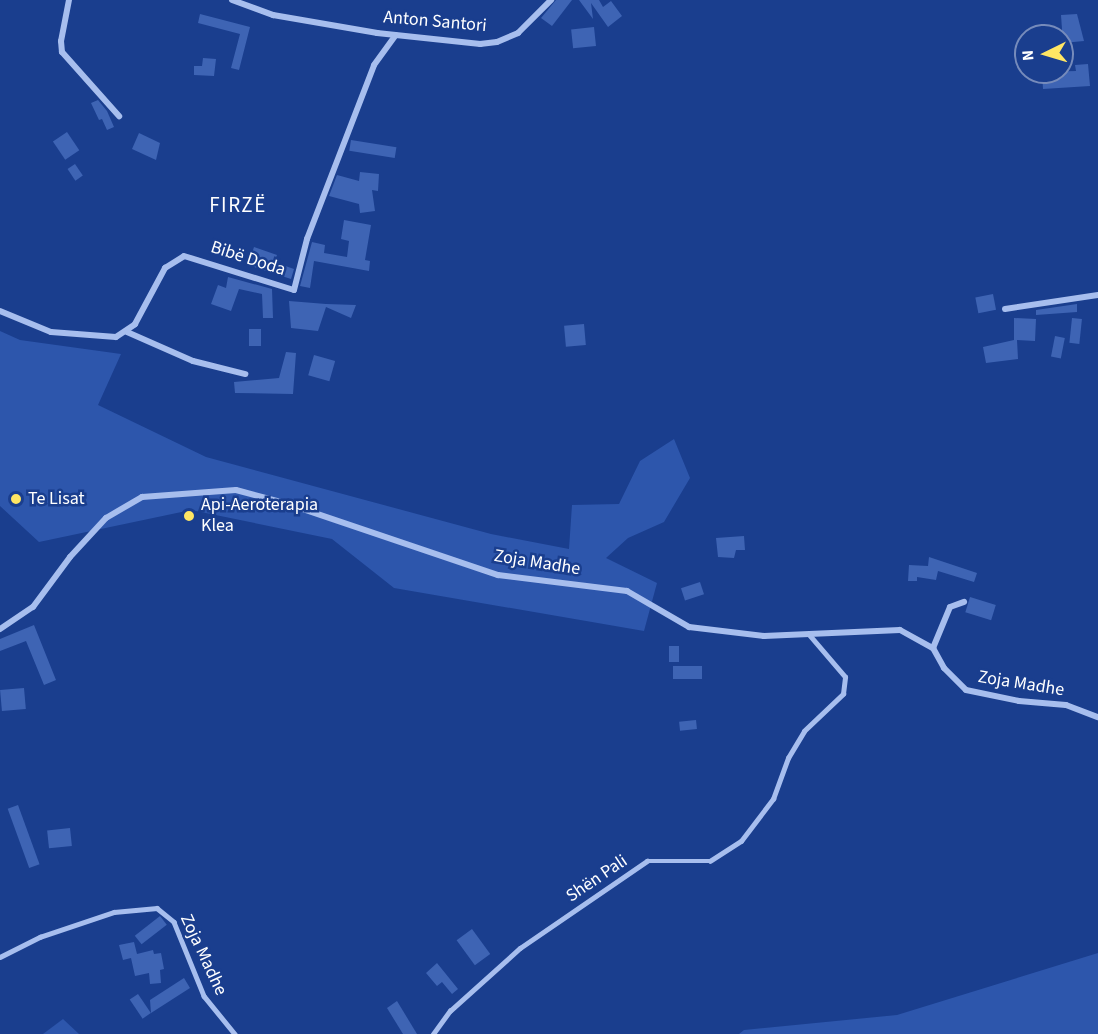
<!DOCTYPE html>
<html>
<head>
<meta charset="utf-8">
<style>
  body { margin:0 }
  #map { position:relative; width:1098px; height:1034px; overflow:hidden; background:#1a3e8e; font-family:"Source Sans 3",sans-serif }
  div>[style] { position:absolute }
  .green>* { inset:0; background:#2d56ac }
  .building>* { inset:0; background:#3e64b4; transform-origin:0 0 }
  .lane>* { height:4.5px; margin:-2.25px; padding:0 2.25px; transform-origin:2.25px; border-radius:2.25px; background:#a7beee }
  .street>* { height:6px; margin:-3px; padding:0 3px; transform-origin:3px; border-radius:3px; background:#a7beee }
  .dots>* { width:16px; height:16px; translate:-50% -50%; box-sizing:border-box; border:3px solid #1a3e8e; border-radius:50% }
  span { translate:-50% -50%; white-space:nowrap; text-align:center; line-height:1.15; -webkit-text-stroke:5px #1a3e8e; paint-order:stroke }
  .street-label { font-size:18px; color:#fff }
  .poi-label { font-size:18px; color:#fff }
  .left { translate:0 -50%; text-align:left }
  .quarter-label { font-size:21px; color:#fff; letter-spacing:1.5px }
  .north { position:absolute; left:1014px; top:24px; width:60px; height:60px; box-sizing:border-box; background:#1a3e8e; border:2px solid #768bbb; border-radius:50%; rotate:265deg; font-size:16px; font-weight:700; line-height:24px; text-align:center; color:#fff }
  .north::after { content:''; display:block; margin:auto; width:21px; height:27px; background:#ffe664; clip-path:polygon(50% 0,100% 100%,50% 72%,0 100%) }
</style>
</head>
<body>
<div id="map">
  <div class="green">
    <div style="clip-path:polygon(0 331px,20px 340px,121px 354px,98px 405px,206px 457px,491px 534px,569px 549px,572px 505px,619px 504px,640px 461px,674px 439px,690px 478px,664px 522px,628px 538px,606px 558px,657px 583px,644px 631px,394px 588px,332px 539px,191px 510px,39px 542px,0 506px)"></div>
    <div style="clip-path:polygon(1098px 953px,1098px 1034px,739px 1034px,744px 1030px,897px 1015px)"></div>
    <div style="clip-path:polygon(63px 1019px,79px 1034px,43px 1034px)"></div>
  </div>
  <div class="building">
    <div style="clip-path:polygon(556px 0,572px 0,552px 26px,541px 18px)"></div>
    <div style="clip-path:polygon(579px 0,599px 0,603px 7px,611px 1px,622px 16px,608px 27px,591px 3px,593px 19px)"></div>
    <div style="clip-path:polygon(200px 14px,250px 27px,239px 70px,231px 68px,240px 34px,198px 23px)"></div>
    <div style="clip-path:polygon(1077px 14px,1084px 41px,1063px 43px,1061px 15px)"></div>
    <div style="left:594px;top:27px;width:19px;height:23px;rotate:84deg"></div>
    <div style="clip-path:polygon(203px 58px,216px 59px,214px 76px,194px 75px,194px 66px,202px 66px)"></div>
    <div style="clip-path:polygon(1088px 64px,1090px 86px,1043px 89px,1042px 72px,1076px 71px,1075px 65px)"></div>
    <div style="clip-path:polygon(98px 100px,107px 111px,114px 127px,107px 130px,102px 119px,99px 120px,91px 103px)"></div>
    <div style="left:67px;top:132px;width:22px;height:17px;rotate:56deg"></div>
    <div style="clip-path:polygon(139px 133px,160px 143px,156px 160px,132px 149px)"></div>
    <div style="left:351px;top:140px;width:46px;height:11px;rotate:9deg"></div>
    <div style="left:75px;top:164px;width:14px;height:9px;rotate:56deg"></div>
    <div style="clip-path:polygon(360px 172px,379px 174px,378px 191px,372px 190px,375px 211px,360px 213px,359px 204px,329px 196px,337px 175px,359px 181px)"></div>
    <div style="clip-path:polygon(344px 220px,371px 225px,365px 260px,370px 261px,369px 271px,314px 261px,310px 288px,300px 286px,312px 242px,325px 245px,324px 253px,347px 257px,349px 241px,341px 239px)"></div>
    <div style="clip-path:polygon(254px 247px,277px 255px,274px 262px,294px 269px,291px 279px,248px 265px)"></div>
    <div style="clip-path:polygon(228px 277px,272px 289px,273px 318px,263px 318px,262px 294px,239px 289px,231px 311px,211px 304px,218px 285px,226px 288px)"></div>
    <div style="left:993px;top:294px;width:16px;height:18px;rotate:79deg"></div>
    <div style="clip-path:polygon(289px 301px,326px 304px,356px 305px,351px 318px,326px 307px,318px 331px,291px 328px)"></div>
    <div style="clip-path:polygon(1077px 304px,1077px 312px,1036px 315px,1036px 310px)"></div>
    <div style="clip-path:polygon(1014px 318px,1036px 319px,1035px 341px,1017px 340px,1018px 359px,986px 363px,983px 347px,1014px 340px)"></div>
    <div style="left:1072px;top:318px;width:10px;height:25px;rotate:6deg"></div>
    <div style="left:584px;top:324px;width:21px;height:20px;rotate:85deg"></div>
    <div style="left:249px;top:329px;width:12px;height:17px"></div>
    <div style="left:1055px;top:336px;width:10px;height:21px;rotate:11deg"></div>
    <div style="clip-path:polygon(286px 352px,296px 353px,293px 394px,235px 393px,234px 382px,279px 378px)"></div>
    <div style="left:314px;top:355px;width:22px;height:21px;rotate:16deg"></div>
    <div style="clip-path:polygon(744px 536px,745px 550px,736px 550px,734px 558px,718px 557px,716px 538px)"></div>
    <div style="clip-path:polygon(929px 557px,977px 573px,974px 582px,938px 571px,936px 580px,917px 577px,917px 581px,908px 581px,909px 565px,928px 566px)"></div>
    <div style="left:700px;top:582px;width:13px;height:20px;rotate:72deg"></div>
    <div style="left:970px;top:597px;width:27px;height:16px;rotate:17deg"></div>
    <div style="clip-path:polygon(34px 625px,56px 680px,44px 685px,26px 641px,0 651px,0 639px)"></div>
    <div style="left:669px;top:646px;width:10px;height:16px"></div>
    <div style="left:702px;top:666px;width:13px;height:29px;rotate:90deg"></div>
    <div style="left:24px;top:688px;width:21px;height:24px;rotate:85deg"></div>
    <div style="left:696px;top:720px;width:9px;height:17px;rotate:84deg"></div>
    <div style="left:18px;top:805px;width:63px;height:11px;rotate:70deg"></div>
    <div style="left:70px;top:828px;width:18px;height:23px;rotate:84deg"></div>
    <div style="left:160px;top:916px;width:11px;height:32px;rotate:52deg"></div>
    <div style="left:472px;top:929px;width:31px;height:19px;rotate:54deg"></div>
    <div style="clip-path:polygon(134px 942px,137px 954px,153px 950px,154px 954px,161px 953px,164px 969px,160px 970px,161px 983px,150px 984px,149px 973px,135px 976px,131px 958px,123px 960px,119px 945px)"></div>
    <div style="clip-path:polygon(437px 963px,458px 989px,452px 994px,442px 982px,437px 986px,426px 973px)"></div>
    <div style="clip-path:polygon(184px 978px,190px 988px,151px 1013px,150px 1000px)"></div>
    <div style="left:138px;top:994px;width:23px;height:10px;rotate:56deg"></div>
    <div style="clip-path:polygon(397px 1001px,417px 1034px,403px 1034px,387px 1008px)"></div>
  </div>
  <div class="lane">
    <div style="left:0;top:957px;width:45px;rotate:-26.6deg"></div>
    <div style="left:40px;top:937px;width:78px;rotate:-18.7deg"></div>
    <div style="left:114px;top:912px;width:43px;rotate:-5.3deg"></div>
    <div style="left:157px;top:908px;width:22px;rotate:39deg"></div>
    <div style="left:174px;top:922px;width:80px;rotate:67.9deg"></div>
    <div style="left:204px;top:996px;width:49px;rotate:50.8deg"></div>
    <div style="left:433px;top:1034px;width:29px;rotate:-54deg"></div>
    <div style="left:450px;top:1011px;width:94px;rotate:-42deg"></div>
    <div style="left:520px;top:948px;width:154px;rotate:-34.4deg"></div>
    <div style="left:647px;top:861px;width:63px"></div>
    <div style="left:710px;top:861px;width:37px;rotate:-33deg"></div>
    <div style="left:741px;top:841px;width:53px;rotate:-52.7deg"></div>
    <div style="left:773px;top:799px;width:44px;rotate:-69.9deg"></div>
    <div style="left:788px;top:758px;width:31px;rotate:-59deg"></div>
    <div style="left:804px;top:731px;width:54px;rotate:-43.5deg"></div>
    <div style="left:843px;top:694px;width:17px;rotate:-83deg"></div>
    <div style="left:845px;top:677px;width:55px;rotate:-130.6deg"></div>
  </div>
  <div class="street">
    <div style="left:69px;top:0;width:42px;rotate:101deg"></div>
    <div style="left:61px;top:41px;width:11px;rotate:85deg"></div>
    <div style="left:62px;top:52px;width:86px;rotate:48.3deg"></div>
    <div style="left:232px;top:0;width:44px;rotate:20.1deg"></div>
    <div style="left:273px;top:15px;width:106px;rotate:9.8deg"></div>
    <div style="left:377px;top:33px;width:104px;rotate:6.1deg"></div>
    <div style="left:480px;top:44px;width:17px;rotate:-7deg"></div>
    <div style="left:497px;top:42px;width:23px;rotate:-23deg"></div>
    <div style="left:518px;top:33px;width:47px;rotate:-45deg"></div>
    <div style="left:1005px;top:309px;width:94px;rotate:-8.6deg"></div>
    <div style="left:0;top:311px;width:55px;rotate:22.4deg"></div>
    <div style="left:51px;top:332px;width:65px;rotate:4.4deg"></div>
    <div style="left:116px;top:337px;width:23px;rotate:-34deg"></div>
    <div style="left:135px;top:324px;width:64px;rotate:-61.8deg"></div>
    <div style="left:165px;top:268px;width:22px;rotate:-32deg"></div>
    <div style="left:184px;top:256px;width:115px;rotate:17.2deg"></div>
    <div style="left:294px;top:290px;width:53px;rotate:-75.7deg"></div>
    <div style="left:307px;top:239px;width:186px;rotate:-68.9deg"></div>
    <div style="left:374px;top:65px;width:37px;rotate:-54deg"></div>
    <div style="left:127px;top:332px;width:72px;rotate:23.7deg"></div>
    <div style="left:193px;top:361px;width:54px;rotate:14deg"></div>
    <div style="left:0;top:629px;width:40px;rotate:-34deg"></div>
    <div style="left:33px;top:607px;width:62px;rotate:-53.5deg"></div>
    <div style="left:70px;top:557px;width:53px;rotate:-47.3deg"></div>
    <div style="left:106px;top:518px;width:42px;rotate:-30.3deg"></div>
    <div style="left:142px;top:497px;width:94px;rotate:-4.3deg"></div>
    <div style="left:236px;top:490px;width:51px;rotate:14.9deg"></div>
    <div style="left:285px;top:503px;width:225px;rotate:18.7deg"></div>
    <div style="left:498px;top:575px;width:130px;rotate:7.1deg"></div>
    <div style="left:627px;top:591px;width:72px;rotate:30.1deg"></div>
    <div style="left:689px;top:627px;width:76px;rotate:6.8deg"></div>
    <div style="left:764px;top:636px;width:136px;rotate:-2.5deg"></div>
    <div style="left:900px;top:630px;width:38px;rotate:29deg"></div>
    <div style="left:933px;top:648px;width:23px;rotate:61deg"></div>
    <div style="left:944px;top:668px;width:31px;rotate:45deg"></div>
    <div style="left:966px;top:690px;width:54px;rotate:11.7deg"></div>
    <div style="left:1019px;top:701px;width:47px;rotate:4.9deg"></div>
    <div style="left:1066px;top:705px;width:34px;rotate:21deg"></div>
    <div style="left:933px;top:648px;width:44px;rotate:-67.5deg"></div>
    <div style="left:950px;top:607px;width:15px;rotate:-20deg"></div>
  </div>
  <div class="dots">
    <div style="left:16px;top:499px;background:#ffe664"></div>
    <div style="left:189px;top:516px;background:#ffe664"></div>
  </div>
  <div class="street-label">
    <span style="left:435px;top:22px;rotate:5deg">Anton Santori</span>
    <span style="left:248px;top:259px;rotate:18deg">Bibë Doda</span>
    <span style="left:537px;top:563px;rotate:9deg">Zoja Madhe</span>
    <span style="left:1021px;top:684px;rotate:9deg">Zoja Madhe</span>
    <span style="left:597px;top:879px;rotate:-34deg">Shën Pali</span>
    <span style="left:203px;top:955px;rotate:65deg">Zoja Madhe</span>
  </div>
  <div class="poi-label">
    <span class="left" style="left:28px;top:499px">Te Lisat</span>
    <span class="left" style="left:201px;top:516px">Api-Aeroterapia<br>Klea</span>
  </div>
  <div class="quarter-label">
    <span style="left:238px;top:205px">FIRZË</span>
  </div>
  <div class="north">N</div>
</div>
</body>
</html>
